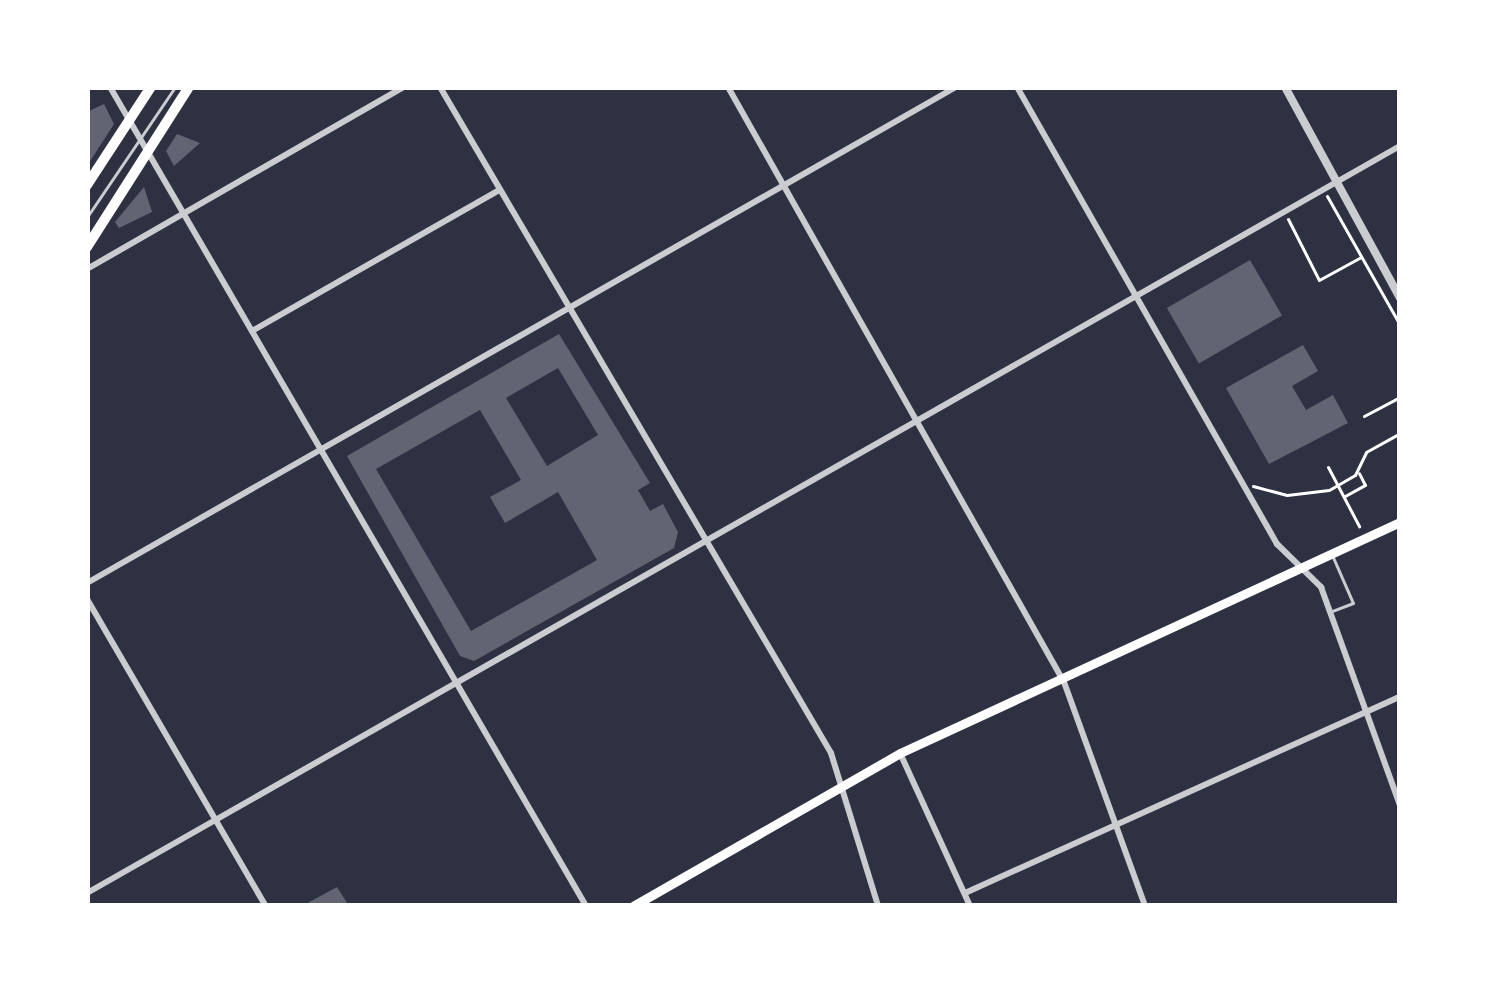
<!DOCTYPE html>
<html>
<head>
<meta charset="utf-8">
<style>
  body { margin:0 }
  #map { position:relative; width:1487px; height:993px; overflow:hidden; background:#2d3142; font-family:"Public Sans",sans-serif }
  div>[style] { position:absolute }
  .building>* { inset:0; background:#626471; transform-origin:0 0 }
  .path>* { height:3px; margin:-1.5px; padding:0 1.5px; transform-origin:1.5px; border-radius:1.5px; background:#fff }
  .service>* { height:3px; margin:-1.5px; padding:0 1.5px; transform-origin:1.5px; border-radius:1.5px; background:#caccd0 }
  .minor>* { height:6px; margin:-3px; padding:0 3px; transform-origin:3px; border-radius:3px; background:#caccd0 }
  .tertiary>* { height:8px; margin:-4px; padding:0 4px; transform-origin:4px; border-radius:4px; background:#caccd0 }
  .secondary>* { height:9px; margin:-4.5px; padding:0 4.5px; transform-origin:4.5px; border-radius:4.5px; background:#fff }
  .primary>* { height:10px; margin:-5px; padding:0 5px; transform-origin:5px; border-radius:5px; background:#fff }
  span { translate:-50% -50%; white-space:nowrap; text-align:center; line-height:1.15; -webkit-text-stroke:12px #fff; paint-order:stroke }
  .frame { position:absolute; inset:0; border:90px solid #fff; pointer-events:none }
</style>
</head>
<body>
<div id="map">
  <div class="building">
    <div style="clip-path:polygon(104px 104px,114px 124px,87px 166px,87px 112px)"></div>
    <div style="clip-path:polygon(177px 134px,200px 143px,174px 166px,166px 151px)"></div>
    <div style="clip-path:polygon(144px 187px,152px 212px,119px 228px,115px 222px)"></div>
    <div style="left:1250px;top:260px;width:64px;height:96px;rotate:60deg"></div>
    <div style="clip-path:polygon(evenodd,559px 334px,650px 483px,638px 490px,650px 511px,663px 504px,678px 532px,674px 548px,474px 661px,460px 656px,347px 456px,559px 334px,558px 368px,598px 435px,547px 466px,506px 398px,558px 368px,559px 334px,480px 410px,521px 480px,490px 497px,505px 523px,558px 492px,597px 560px,471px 631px,376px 469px,480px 410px)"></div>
    <div style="clip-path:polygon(1303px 345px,1318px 371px,1292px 386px,1306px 410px,1333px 395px,1348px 423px,1269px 464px,1226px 388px)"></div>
    <div style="clip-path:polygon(337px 887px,349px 906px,302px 906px)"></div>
  </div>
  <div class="path">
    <div style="left:1327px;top:196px;width:148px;rotate:60.5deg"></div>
    <div style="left:1288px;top:219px;width:68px;rotate:63.1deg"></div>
    <div style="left:1319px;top:280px;width:48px;rotate:-28.7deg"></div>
    <div style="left:1364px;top:416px;width:41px;rotate:-27.8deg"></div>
    <div style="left:1328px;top:467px;width:67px;rotate:62.3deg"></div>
    <div style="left:1253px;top:486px;width:35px;rotate:15deg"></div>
    <div style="left:1287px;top:495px;width:42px;rotate:-6.8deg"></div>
    <div style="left:1329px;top:490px;width:30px;rotate:-30deg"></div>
    <div style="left:1355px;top:475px;width:25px;rotate:-64deg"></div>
    <div style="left:1366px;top:452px;width:39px;rotate:-29deg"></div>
    <div style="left:1345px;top:496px;width:23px;rotate:-29deg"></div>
    <div style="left:1365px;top:485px;width:13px;rotate:-117deg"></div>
  </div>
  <div class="service">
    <div style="left:87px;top:217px;width:157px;rotate:-55.9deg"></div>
    <div style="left:1332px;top:555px;width:52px;rotate:66.4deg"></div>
    <div style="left:1353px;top:603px;width:22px;rotate:159deg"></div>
  </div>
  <div class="minor">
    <div style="left:110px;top:87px;width:947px;rotate:59.83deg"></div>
    <div style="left:440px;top:87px;width:772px;rotate:59.58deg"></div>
    <div style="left:831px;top:753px;width:160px;rotate:72.9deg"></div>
    <div style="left:728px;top:87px;width:683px;rotate:60.55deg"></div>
    <div style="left:1064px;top:682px;width:238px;rotate:70.1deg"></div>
    <div style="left:1017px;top:87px;width:526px;rotate:60.36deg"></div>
    <div style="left:1277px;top:544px;width:62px;rotate:44.3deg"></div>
    <div style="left:1321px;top:587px;width:232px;rotate:70.1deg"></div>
    <div style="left:87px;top:269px;width:365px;rotate:-29.9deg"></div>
    <div style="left:252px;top:331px;width:284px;rotate:-29.7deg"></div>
    <div style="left:87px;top:583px;width:1001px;rotate:-29.72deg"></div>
    <div style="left:87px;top:599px;width:355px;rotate:59.8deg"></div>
    <div style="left:900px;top:753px;width:168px;rotate:65.4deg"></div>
    <div style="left:87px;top:893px;width:1511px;rotate:-29.64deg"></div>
    <div style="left:965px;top:893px;width:477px;rotate:-24.3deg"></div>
  </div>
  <div class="tertiary">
    <div style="left:1285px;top:87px;width:240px;rotate:61.4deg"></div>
  </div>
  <div class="secondary">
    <div style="left:633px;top:906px;width:308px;rotate:-29.8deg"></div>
    <div style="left:900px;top:753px;width:551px;rotate:-24.8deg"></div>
  </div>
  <div class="primary">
    <div style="left:87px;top:185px;width:117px;rotate:-56.9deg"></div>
    <div style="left:87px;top:247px;width:190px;rotate:-57.5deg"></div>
  </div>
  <div class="frame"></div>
</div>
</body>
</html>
